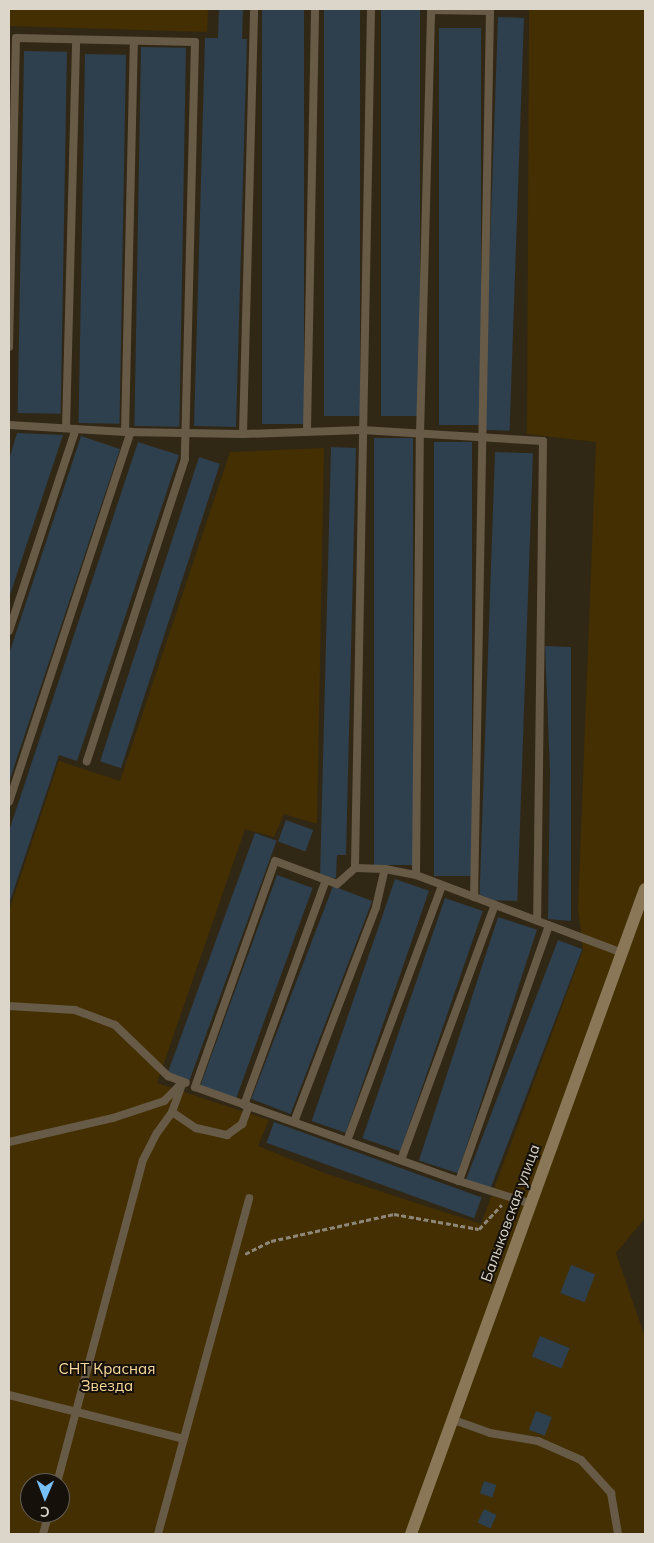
<!DOCTYPE html>
<html>
<head>
<meta charset="utf-8">
<style>
  body { margin:0 }
  #map { position:relative; width:654px; height:1543px; overflow:hidden; background:#312715; font-family:Mulish,sans-serif }
  div>[style] { position:absolute }
  .green>* { inset:0; background:#432f01 }
  .building>* { inset:0; background:#2e3f4d; transform-origin:0 0 }
  .path>* { height:2.5px; margin-top:-1.25px; transform-origin:0; background:repeating-linear-gradient(90deg,#8e8678 0 5px,transparent 0 7.5px) }
  .lane>* { height:8px; margin:-4px; padding:0 4px; transform-origin:4px; border-radius:4px; background:#675b47 }
  .secondary>* { height:12px; margin:-6px; padding:0 6px; transform-origin:6px; border-radius:6px; background:#897757 }
  span { translate:-50% -50%; white-space:nowrap; text-align:center; line-height:1.15; -webkit-text-stroke:4px #151009; paint-order:stroke }
  .street-label { font-size:15px; color:#dbd5ca }
  .park-label { font-size:15px; color:#fddca0 }
  .frame { position:absolute; inset:0; border:10px solid #dbd5ca; pointer-events:none }
  .north { position:absolute; left:20px; top:1473px; width:50px; height:50px; box-sizing:border-box; background:#151009; border:1px solid #645f56; border-radius:50%; rotate:181deg; font-size:14px; font-weight:700; line-height:20px; text-align:center; color:#dbd5ca }
  .north::after { content:''; display:block; margin:auto; width:18px; height:22px; background:#77bff7; clip-path:polygon(50% 0,100% 100%,50% 72%,0 100%) }
</style>
</head>
<body>
<div id="map">
  <div class="green">
    <div style="clip-path:polygon(9px 9px,208px 9px,207px 32px,9px 26px)"></div>
    <div style="clip-path:polygon(evenodd,529px 9px,645px 9px,645px 1218px,616px 1253px,645px 1337px,645px 1534px,9px 1534px,9px 911px,59px 761px,120px 781px,230px 452px,324px 448px,317px 824px,284px 814px,274px 837px,245px 829px,157px 1083px,269px 1120px,258px 1146px,327px 1174px,481px 1224px,583px 950px,578px 908px,596px 442px,527px 434px,529px 9px,30px 1483px,60px 1483px,60px 1513px,30px 1513px,30px 1483px)"></div>
  </div>
  <div class="building">
    <div style="clip-path:polygon(219px 9px,243px 9px,242px 39px,247px 39px,236px 427px,194px 426px,205px 38px,218px 38px)"></div>
    <div style="left:262px;top:9px;width:42px;height:415px"></div>
    <div style="left:324px;top:9px;width:36px;height:407px"></div>
    <div style="left:381px;top:9px;width:39px;height:407px"></div>
    <div style="left:498px;top:17px;width:26px;height:413px;rotate:2deg"></div>
    <div style="left:439px;top:28px;width:42px;height:397px"></div>
    <div style="left:141px;top:47px;width:45px;height:379px;rotate:1deg"></div>
    <div style="left:24px;top:51px;width:43px;height:362px;rotate:1deg"></div>
    <div style="left:85px;top:54px;width:41px;height:369px;rotate:1deg"></div>
    <div style="clip-path:polygon(17px 433px,63px 435px,9px 598px,9px 460px)"></div>
    <div style="clip-path:polygon(81px 436px,120px 449px,9px 782px,9px 654px)"></div>
    <div style="left:374px;top:438px;width:39px;height:427px"></div>
    <div style="clip-path:polygon(138px 442px,179px 455px,77px 761px,59px 755px,9px 904px,9px 831px)"></div>
    <div style="left:434px;top:442px;width:38px;height:434px"></div>
    <div style="clip-path:polygon(331px 447px,356px 448px,346px 855px,337px 855px,336px 878px,320px 877px)"></div>
    <div style="left:495px;top:452px;width:38px;height:448px;rotate:2deg"></div>
    <div style="left:199px;top:457px;width:22px;height:320px;rotate:18deg"></div>
    <div style="clip-path:polygon(545px 646px,571px 647px,571px 921px,548px 919px,550px 771px)"></div>
    <div style="left:286px;top:820px;width:29px;height:23px;rotate:20deg"></div>
    <div style="left:255px;top:833px;width:23px;height:256px;rotate:20deg"></div>
    <div style="left:277px;top:875px;width:38px;height:224px;rotate:20deg"></div>
    <div style="left:395px;top:879px;width:36px;height:256px;rotate:19deg"></div>
    <div style="left:333px;top:886px;width:42px;height:228px;rotate:21deg"></div>
    <div style="left:445px;top:898px;width:40px;height:254px;rotate:19deg"></div>
    <div style="left:498px;top:917px;width:41px;height:256px;rotate:18deg"></div>
    <div style="left:558px;top:940px;width:26px;height:258px;rotate:21deg"></div>
    <div style="left:274px;top:1122px;width:221px;height:22px;rotate:20deg"></div>
    <div style="left:571px;top:1265px;width:26px;height:30px;rotate:21deg"></div>
    <div style="left:540px;top:1336px;width:32px;height:22px;rotate:22deg"></div>
    <div style="left:536px;top:1411px;width:17px;height:20px;rotate:21deg"></div>
    <div style="left:484px;top:1481px;width:13px;height:13px;rotate:18deg"></div>
    <div style="left:484px;top:1509px;width:14px;height:15px;rotate:25deg"></div>
  </div>
  <div class="path">
    <div style="left:245px;top:1254px;width:29px;rotate:-27deg"></div>
    <div style="left:271px;top:1241px;width:126px;rotate:-12.4deg"></div>
    <div style="left:394px;top:1214px;width:86px;rotate:10deg"></div>
    <div style="left:479px;top:1229px;width:33px;rotate:-47deg"></div>
  </div>
  <div class="lane">
    <div style="left:371px;top:9px;width:859px;rotate:91.07deg"></div>
    <div style="left:355px;top:868px;width:30px;rotate:2deg"></div>
    <div style="left:385px;top:869px;width:32px;rotate:11deg"></div>
    <div style="left:416px;top:875px;width:218px;rotate:20.7deg"></div>
    <div style="left:9px;top:347px;width:309px;rotate:-88.7deg"></div>
    <div style="left:16px;top:38px;width:179px;rotate:1.3deg"></div>
    <div style="left:195px;top:42px;width:417px;rotate:91.4deg"></div>
    <div style="left:185px;top:459px;width:318px;rotate:108deg"></div>
    <div style="left:9px;top:425px;width:116px;rotate:3.5deg"></div>
    <div style="left:125px;top:432px;width:118px;rotate:1deg"></div>
    <div style="left:243px;top:434px;width:119px;rotate:-1.9deg"></div>
    <div style="left:362px;top:430px;width:181px;rotate:3.5deg"></div>
    <div style="left:543px;top:441px;width:479px;rotate:90.7deg"></div>
    <div style="left:66px;top:428px;width:388px;rotate:-88.5deg"></div>
    <div style="left:307px;top:430px;width:421px;rotate:-88.9deg"></div>
    <div style="left:125px;top:432px;width:391px;rotate:-88.7deg"></div>
    <div style="left:243px;top:434px;width:425px;rotate:-88.5deg"></div>
    <div style="left:9px;top:631px;width:213px;rotate:-71.7deg"></div>
    <div style="left:9px;top:802px;width:390px;rotate:-71.8deg"></div>
    <div style="left:355px;top:868px;width:24px;rotate:138deg"></div>
    <div style="left:337px;top:884px;width:66px;rotate:-159.6deg"></div>
    <div style="left:275px;top:861px;width:240px;rotate:109.5deg"></div>
    <div style="left:195px;top:1087px;width:280px;rotate:19.6deg"></div>
    <div style="left:459px;top:1181px;width:77px;rotate:17.5deg"></div>
    <div style="left:416px;top:875px;width:441px;rotate:-89.5deg"></div>
    <div style="left:420px;top:434px;width:424px;rotate:-88.5deg"></div>
    <div style="left:431px;top:10px;width:59px;rotate:1deg"></div>
    <div style="left:490px;top:11px;width:886px;rotate:91.03deg"></div>
    <div style="left:9px;top:1006px;width:66px;rotate:3.5deg"></div>
    <div style="left:75px;top:1010px;width:43px;rotate:20.6deg"></div>
    <div style="left:115px;top:1025px;width:74px;rotate:43.9deg"></div>
    <div style="left:168px;top:1076px;width:19px;rotate:21deg"></div>
    <div style="left:244px;top:1105px;width:239px;rotate:-70deg"></div>
    <div style="left:172px;top:1112px;width:29px;rotate:34deg"></div>
    <div style="left:196px;top:1128px;width:32px;rotate:13deg"></div>
    <div style="left:227px;top:1135px;width:19px;rotate:-36deg"></div>
    <div style="left:242px;top:1124px;width:19px;rotate:-69deg"></div>
    <div style="left:294px;top:1122px;width:230px;rotate:-69.1deg"></div>
    <div style="left:376px;top:907px;width:39px;rotate:-77deg"></div>
    <div style="left:347px;top:1141px;width:272px;rotate:-69.6deg"></div>
    <div style="left:9px;top:1142px;width:107px;rotate:-13deg"></div>
    <div style="left:113px;top:1118px;width:54px;rotate:-18.4deg"></div>
    <div style="left:164px;top:1101px;width:24px;rotate:-45deg"></div>
    <div style="left:401px;top:1160px;width:272px;rotate:-69.8deg"></div>
    <div style="left:459px;top:1181px;width:271px;rotate:-70.6deg"></div>
    <div style="left:9px;top:1395px;width:180px;rotate:14.1deg"></div>
    <div style="left:451px;top:1419px;width:41px;rotate:19.7deg"></div>
    <div style="left:490px;top:1433px;width:49px;rotate:9.5deg"></div>
    <div style="left:538px;top:1441px;width:47px;rotate:23.8deg"></div>
    <div style="left:581px;top:1460px;width:45px;rotate:47.7deg"></div>
    <div style="left:611px;top:1493px;width:42px;rotate:80.3deg"></div>
    <div style="left:57px;top:1483px;width:334px;rotate:-75.1deg"></div>
    <div style="left:143px;top:1160px;width:30px;rotate:-63deg"></div>
    <div style="left:157px;top:1133px;width:26px;rotate:-54deg"></div>
    <div style="left:172px;top:1112px;width:32px;rotate:-70deg"></div>
    <div style="left:43px;top:1534px;width:22px;rotate:-74deg"></div>
    <div style="left:158px;top:1534px;width:348px;rotate:-74.8deg"></div>
  </div>
  <div class="secondary">
    <div style="left:411px;top:1534px;width:686px;rotate:-70.06deg"></div>
  </div>
  <div class="street-label">
    <span style="left:510px;top:1213px;rotate:-70deg">Балыковская улица</span>
  </div>
  <div class="park-label">
    <span style="left:107px;top:1377px">СНТ Красная<br>Звезда</span>
  </div>
  <div class="frame"></div>
  <div class="north">С</div>
</div>
</body>
</html>
